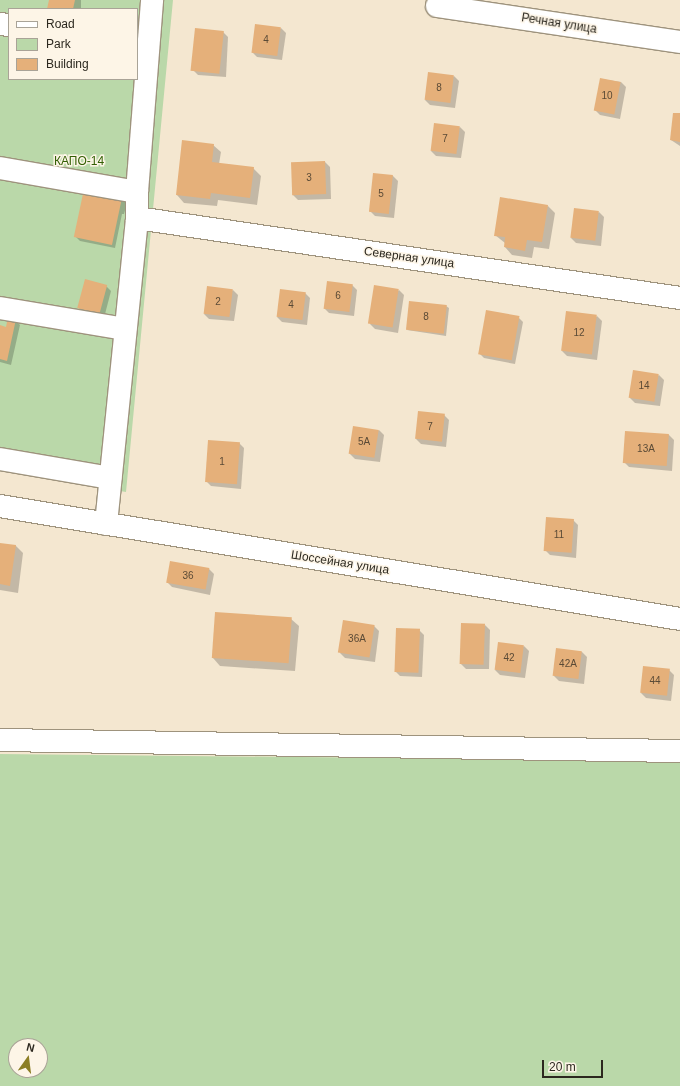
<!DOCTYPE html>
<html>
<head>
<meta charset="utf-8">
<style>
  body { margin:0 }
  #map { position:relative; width:680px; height:1086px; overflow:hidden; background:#f4e7d0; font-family:Helvetica,sans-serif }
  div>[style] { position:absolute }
  .green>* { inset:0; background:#bad8a9 }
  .shadow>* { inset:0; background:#0003; transform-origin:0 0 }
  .building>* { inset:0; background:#e5b07a; transform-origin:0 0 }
  .roads { filter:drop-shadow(1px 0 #9e937d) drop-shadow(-1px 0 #9e937d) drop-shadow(0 1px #9e937d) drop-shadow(0 -1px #9e937d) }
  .minor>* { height:22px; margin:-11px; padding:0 11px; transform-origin:11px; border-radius:11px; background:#fff }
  span { translate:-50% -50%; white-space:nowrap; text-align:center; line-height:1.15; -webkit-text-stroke:3px #fdf5e7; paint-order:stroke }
  .number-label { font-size:10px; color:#5a4a36 }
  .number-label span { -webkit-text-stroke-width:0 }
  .street-label { font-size:12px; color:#2c281f }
  .park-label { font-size:12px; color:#346005 }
  .legend { position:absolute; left:8px; top:8px; width:130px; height:72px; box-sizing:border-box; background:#fdf5e7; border:1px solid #a9a397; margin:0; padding:5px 7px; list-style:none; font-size:12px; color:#2c281f }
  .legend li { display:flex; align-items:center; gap:8px; height:20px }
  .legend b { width:20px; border:1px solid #a9a397 }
  .north { position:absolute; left:8px; top:1038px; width:40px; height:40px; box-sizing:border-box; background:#fdf5e7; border:1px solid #a9a397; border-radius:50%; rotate:14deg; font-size:11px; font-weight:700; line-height:16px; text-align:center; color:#2c281f }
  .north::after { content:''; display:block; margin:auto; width:14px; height:18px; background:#8c7e24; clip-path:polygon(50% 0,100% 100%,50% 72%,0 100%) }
  .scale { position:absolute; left:542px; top:1060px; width:61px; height:18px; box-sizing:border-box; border:2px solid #2c281f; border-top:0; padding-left:5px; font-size:12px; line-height:14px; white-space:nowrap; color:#2c281f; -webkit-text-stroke:3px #fdf5e7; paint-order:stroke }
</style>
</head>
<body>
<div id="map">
  <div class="green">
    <div style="clip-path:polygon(evenodd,0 0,173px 0,126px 492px,0 471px,0 0,9px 9px,137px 9px,137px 79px,9px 79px,9px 9px)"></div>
    <div style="clip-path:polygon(evenodd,0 754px,680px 761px,680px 1086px,0 1086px,0 754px,16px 1046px,40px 1046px,40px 1070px,16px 1070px,16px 1046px)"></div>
  </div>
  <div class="shadow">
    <div style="left:50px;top:0;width:31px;height:9px"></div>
    <div style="clip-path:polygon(281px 28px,286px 33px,282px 60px,257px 57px,252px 52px)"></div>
    <div style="clip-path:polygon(223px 32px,228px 37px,226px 77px,198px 75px,193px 70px)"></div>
    <div style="clip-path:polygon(454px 76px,459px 81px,455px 108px,430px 105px,425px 100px)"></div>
    <div style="clip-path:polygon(601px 79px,621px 82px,626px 87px,620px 119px,600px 115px,595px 110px)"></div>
    <div style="clip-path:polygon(680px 114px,680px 146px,671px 140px)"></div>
    <div style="clip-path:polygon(460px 127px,465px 132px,461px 158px,436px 156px,431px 151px)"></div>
    <div style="clip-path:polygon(213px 145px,221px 152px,219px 164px,253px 168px,261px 176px,257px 205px,218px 200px,217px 206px,184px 203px,177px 195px)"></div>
    <div style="clip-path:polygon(325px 162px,330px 167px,331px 199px,298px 200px,293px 195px)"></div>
    <div style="clip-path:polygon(374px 174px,393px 176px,398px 181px,394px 218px,375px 216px,370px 211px)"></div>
    <div style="clip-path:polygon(122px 198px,127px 203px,124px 214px,122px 214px,115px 248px,80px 241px,75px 236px)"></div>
    <div style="clip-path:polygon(548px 206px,555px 213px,549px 249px,534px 247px,532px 258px,512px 255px,505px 247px,505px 243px,495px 235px)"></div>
    <div style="clip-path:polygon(599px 212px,604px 217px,601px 246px,576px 243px,571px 238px)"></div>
    <div style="clip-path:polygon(352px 285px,357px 290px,354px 316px,329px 313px,324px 308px)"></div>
    <div style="clip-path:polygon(106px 286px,111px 291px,104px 318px,84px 313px,79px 308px)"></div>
    <div style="clip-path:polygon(233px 290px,238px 295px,234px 321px,209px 319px,204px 314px)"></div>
    <div style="clip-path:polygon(399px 290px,404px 295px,398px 333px,375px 329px,370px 324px)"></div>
    <div style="clip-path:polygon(305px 293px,310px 298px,307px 325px,282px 322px,277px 317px)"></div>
    <div style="clip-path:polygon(446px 306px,449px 308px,446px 336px,407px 330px)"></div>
    <div style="clip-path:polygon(597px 316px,602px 321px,597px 360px,567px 356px,562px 351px)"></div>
    <div style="clip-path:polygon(518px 317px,523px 322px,515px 364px,484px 358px,479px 353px)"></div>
    <div style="clip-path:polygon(15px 320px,20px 325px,11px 365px,0 362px,0 326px,7px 328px)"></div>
    <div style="clip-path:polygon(659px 375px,664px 380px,660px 406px,635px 403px,630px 398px)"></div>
    <div style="clip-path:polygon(444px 415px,449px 420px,446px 447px,421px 444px,416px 439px)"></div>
    <div style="clip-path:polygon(379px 430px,384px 435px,380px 462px,355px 459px,350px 454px)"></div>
    <div style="clip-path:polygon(626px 432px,669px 435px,674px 440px,672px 471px,629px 467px,624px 462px)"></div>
    <div style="clip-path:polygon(239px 443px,244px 448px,241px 489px,211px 486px,206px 481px)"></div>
    <div style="clip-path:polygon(573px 520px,578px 525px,576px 558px,550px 555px,545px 550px)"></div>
    <div style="clip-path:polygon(0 544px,16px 546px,23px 553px,18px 593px,0 590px)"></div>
    <div style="clip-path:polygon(209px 569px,214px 574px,210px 595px,172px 587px,167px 582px)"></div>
    <div style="clip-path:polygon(216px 613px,291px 619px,299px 626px,295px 671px,220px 666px,213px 658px)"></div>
    <div style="clip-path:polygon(485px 625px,490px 630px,489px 669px,466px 669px,461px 664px)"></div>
    <div style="clip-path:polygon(374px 626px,379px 631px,375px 662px,345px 658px,340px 653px)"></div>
    <div style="clip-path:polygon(419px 630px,424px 635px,422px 677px,400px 676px,395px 671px)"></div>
    <div style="clip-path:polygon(524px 646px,529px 651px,525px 678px,500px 675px,495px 670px)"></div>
    <div style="clip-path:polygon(557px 649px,582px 652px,587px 657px,584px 684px,559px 681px,554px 676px)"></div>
    <div style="clip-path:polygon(669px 670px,674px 675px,671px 701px,646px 698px,641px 693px)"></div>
  </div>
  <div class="building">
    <div style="clip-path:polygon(49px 0,75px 0,73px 9px,47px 9px)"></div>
    <div style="left:255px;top:24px;width:26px;height:29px;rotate:7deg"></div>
    <div style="left:195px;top:28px;width:29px;height:43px;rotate:6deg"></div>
    <div style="left:428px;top:72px;width:26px;height:28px;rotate:7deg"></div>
    <div style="left:600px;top:78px;width:21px;height:33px;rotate:11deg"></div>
    <div style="clip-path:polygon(673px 113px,680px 113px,680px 142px,670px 140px)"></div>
    <div style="left:434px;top:123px;width:26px;height:28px;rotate:7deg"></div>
    <div style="clip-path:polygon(182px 140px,214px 144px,212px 162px,254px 167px,250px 198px,211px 193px,210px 199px,176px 195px)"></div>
    <div style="left:325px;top:161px;width:33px;height:34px;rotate:88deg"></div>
    <div style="left:373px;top:173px;width:20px;height:39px;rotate:6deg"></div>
    <div style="left:84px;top:189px;width:39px;height:49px;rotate:12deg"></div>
    <div style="clip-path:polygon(500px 197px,548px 205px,542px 242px,527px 240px,525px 251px,504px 247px,505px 237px,494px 236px)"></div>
    <div style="left:574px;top:208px;width:25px;height:30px;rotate:7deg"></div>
    <div style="left:85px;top:279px;width:23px;height:30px;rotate:15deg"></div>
    <div style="left:327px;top:281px;width:26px;height:28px;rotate:7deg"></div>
    <div style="left:374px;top:285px;width:25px;height:39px;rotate:9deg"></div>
    <div style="left:207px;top:286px;width:26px;height:28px;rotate:7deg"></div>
    <div style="left:280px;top:289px;width:26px;height:28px;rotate:7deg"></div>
    <div style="left:409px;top:301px;width:38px;height:29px;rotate:6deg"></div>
    <div style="left:486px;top:310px;width:34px;height:45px;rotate:10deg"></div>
    <div style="left:566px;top:311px;width:31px;height:40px;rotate:7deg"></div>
    <div style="clip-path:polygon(8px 317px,16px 319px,7px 361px,0 359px,0 325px,6px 327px)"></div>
    <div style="left:633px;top:370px;width:26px;height:28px;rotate:9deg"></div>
    <div style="left:418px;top:411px;width:27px;height:28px;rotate:6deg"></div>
    <div style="left:353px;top:426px;width:26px;height:28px;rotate:9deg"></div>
    <div style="left:625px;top:431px;width:44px;height:32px;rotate:4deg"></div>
    <div style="left:208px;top:440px;width:32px;height:42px;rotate:4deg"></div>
    <div style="left:546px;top:517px;width:28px;height:34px;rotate:4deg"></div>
    <div style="clip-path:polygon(0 543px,16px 545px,10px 586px,0 584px)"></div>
    <div style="left:170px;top:561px;width:40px;height:22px;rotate:10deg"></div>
    <div style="left:215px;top:612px;width:77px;height:46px;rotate:4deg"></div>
    <div style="left:343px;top:620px;width:32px;height:33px;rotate:9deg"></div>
    <div style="left:461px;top:623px;width:24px;height:41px;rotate:2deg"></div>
    <div style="left:396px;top:628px;width:24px;height:44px;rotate:2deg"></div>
    <div style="left:498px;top:642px;width:26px;height:28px;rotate:7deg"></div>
    <div style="left:556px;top:648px;width:26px;height:28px;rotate:7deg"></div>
    <div style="left:643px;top:666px;width:27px;height:27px;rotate:6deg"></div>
  </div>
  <div class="roads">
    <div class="minor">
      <div style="left:437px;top:6px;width:246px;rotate:8.4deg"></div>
      <div style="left:0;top:24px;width:9px;rotate:6deg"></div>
      <div style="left:0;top:168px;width:139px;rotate:9.9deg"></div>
      <div style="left:137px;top:218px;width:549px;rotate:8.38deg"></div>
      <div style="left:0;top:308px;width:127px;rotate:9.5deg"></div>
      <div style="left:0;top:459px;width:112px;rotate:9.8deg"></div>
      <div style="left:0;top:506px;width:689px;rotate:9.43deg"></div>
      <div style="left:106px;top:524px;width:308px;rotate:-84.2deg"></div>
      <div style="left:137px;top:218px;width:26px;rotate:-90deg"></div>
      <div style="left:137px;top:192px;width:193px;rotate:-85.5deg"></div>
      <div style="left:0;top:740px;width:680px;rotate:0.93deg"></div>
    </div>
  </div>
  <div class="number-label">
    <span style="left:266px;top:40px">4</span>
    <span style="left:439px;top:88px">8</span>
    <span style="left:607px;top:96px">10</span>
    <span style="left:445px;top:139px">7</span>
    <span style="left:309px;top:178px">3</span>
    <span style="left:381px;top:194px">5</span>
    <span style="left:338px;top:296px">6</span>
    <span style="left:218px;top:302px">2</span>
    <span style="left:291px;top:305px">4</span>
    <span style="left:426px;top:317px">8</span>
    <span style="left:579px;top:333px">12</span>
    <span style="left:644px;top:386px">14</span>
    <span style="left:430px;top:427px">7</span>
    <span style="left:364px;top:442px">5А</span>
    <span style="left:646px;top:449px">13А</span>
    <span style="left:222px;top:462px">1</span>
    <span style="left:559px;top:535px">11</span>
    <span style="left:188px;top:576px">36</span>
    <span style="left:357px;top:639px">36А</span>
    <span style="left:509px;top:658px">42</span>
    <span style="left:568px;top:664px">42А</span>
    <span style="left:655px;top:681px">44</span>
  </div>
  <div class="street-label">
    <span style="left:559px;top:24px;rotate:9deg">Речная улица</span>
    <span style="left:409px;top:258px;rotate:8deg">Северная улица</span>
    <span style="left:340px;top:563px;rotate:9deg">Шоссейная улица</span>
  </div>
  <div class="park-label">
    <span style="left:79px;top:162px">КАПО-14</span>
  </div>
  <ul class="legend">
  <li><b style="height:5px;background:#fff"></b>Road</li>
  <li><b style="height:11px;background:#bad8a9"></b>Park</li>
  <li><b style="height:11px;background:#e5b07a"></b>Building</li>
  </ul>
  <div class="north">N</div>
  <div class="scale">20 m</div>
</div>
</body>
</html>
